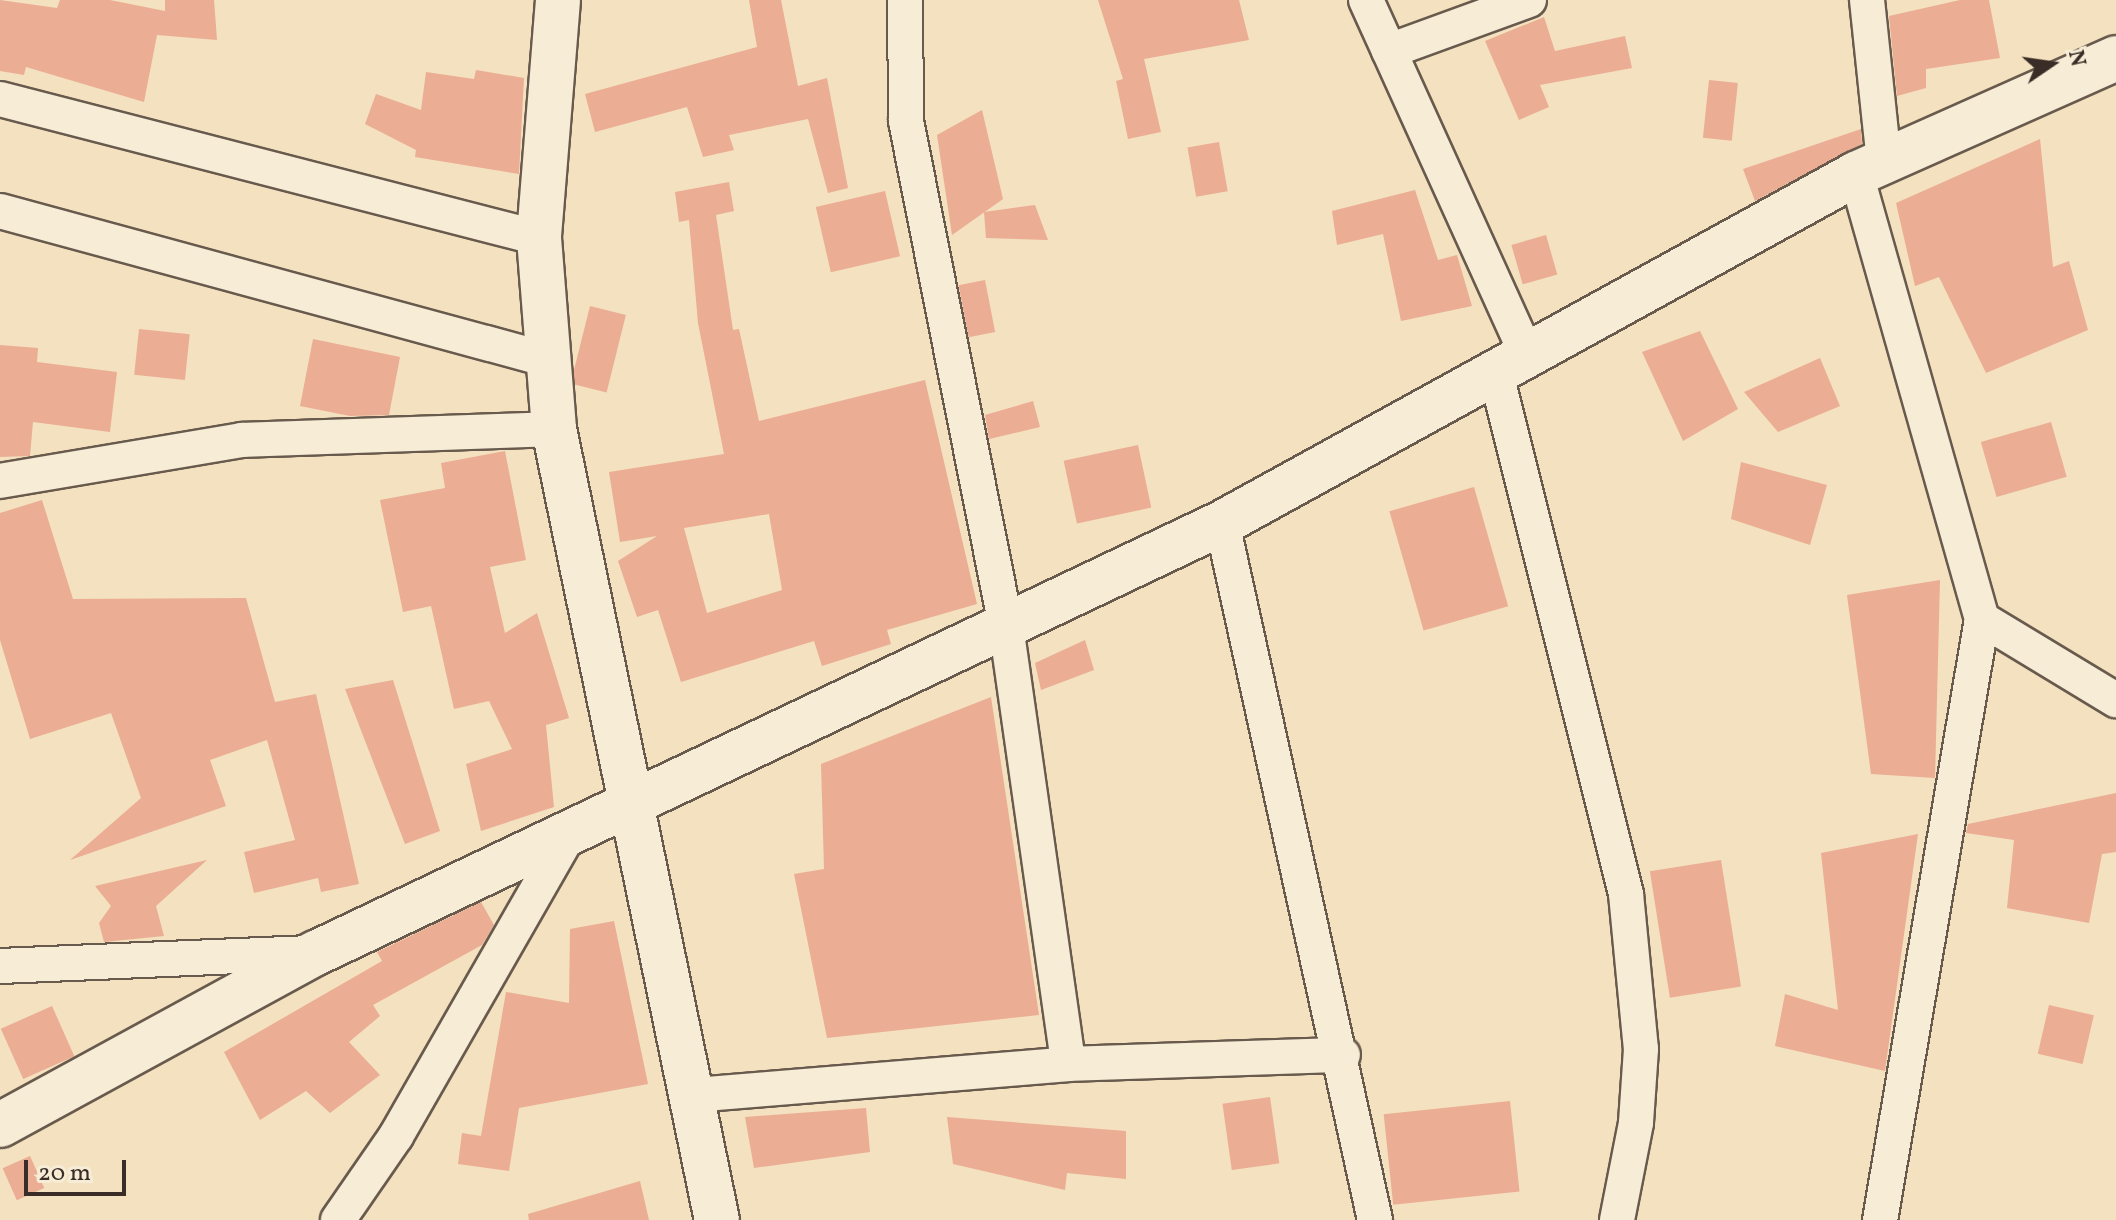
<!DOCTYPE html>
<html>
<head>
<meta charset="utf-8">
<style>
  body { margin:0 }
  #map { position:relative; width:2116px; height:1220px; overflow:hidden; background:#f3e1bf; font-family:Vollkorn,serif }
  div>[style] { position:absolute }
  .building>* { inset:0; background:#ebad93; transform-origin:0 0 }
  .roads { filter:drop-shadow(2px 0 #685a4d) drop-shadow(-2px 0 #685a4d) drop-shadow(0 2px #685a4d) drop-shadow(0 -2px #685a4d) }
  .minor>* { height:34px; margin:-17px; padding:0 17px; transform-origin:17px; border-radius:17px; background:#f7ecd5 }
  .tertiary>* { height:44px; margin:-22px; padding:0 22px; transform-origin:22px; border-radius:22px; background:#f7ecd5 }
  .secondary>* { height:44px; margin:-22px; padding:0 22px; transform-origin:22px; border-radius:22px; background:#f7ecd5 }
  span { translate:-50% -50%; white-space:nowrap; text-align:center; line-height:1.15; -webkit-text-stroke:8px #f7ecd5; paint-order:stroke }
  .north { position:absolute; left:2012px; top:24px; width:80px; height:80px; -webkit-text-stroke:6px #f7ecd5; paint-order:stroke; rotate:77deg; font-size:22px; font-weight:700; line-height:32px; text-align:center; color:#3a2d27 }
  .north::after { content:''; display:block; margin:auto; width:28px; height:36px; background:#3a2d27; clip-path:polygon(50% 0,100% 100%,50% 72%,0 100%) }
  .scale { position:absolute; left:24px; top:1160px; width:102px; height:36px; box-sizing:border-box; border:4px solid #3a2d27; border-top:0; padding-left:10px; font-size:24px; line-height:28px; white-space:nowrap; color:#3a2d27; -webkit-text-stroke:6px #f7ecd5; paint-order:stroke }
</style>
</head>
<body>
<div id="map">
  <div class="building">
    <div style="clip-path:polygon(0 0,57px 8px,60px 0,110px 0,165px 11px,165px 0,214px 0,217px 40px,157px 35px,144px 102px,26px 67px,24px 75px,0 71px)"></div>
    <div style="clip-path:polygon(749px 0,781px 0,798px 86px,827px 78px,848px 188px,828px 193px,808px 119px,729px 135px,734px 150px,703px 157px,687px 107px,595px 132px,585px 94px,757px 47px)"></div>
    <div style="clip-path:polygon(1098px 0,1239px 0,1249px 40px,1144px 59px,1161px 132px,1128px 139px,1116px 81px,1123px 79px)"></div>
    <div style="clip-path:polygon(1960px 0,1989px 0,2000px 58px,1926px 69px,1926px 88px,1897px 96px,1889px 16px)"></div>
    <div style="clip-path:polygon(1544px 17px,1555px 51px,1625px 36px,1632px 68px,1540px 85px,1549px 107px,1519px 120px,1485px 41px)"></div>
    <div style="clip-path:polygon(476px 70px,524px 78px,519px 174px,415px 157px,416px 150px,365px 124px,376px 94px,421px 110px,426px 72px,474px 79px)"></div>
    <div style="left:1709px;top:80px;width:29px;height:58px;rotate:6deg"></div>
    <div style="clip-path:polygon(982px 110px,1003px 199px,952px 235px,937px 135px)"></div>
    <div style="clip-path:polygon(1861px 129px,1862px 144px,1755px 201px,1743px 169px)"></div>
    <div style="clip-path:polygon(2040px 139px,2053px 267px,2069px 261px,2088px 330px,1986px 373px,1939px 277px,1915px 286px,1896px 203px)"></div>
    <div style="left:1219px;top:142px;width:50px;height:32px;rotate:80deg"></div>
    <div style="clip-path:polygon(evenodd,729px 182px,734px 211px,716px 215px,733px 330px,739px 329px,759px 421px,925px 380px,977px 604px,887px 630px,891px 644px,822px 666px,814px 641px,681px 682px,658px 610px,637px 617px,618px 561px,657px 536px,620px 542px,609px 472px,724px 454px,698px 323px,689px 220px,679px 222px,675px 192px,729px 182px,769px 514px,782px 590px,707px 613px,684px 528px,769px 514px)"></div>
    <div style="clip-path:polygon(1415px 190px,1438px 260px,1457px 255px,1472px 306px,1401px 321px,1383px 234px,1337px 245px,1332px 211px)"></div>
    <div style="left:885px;top:191px;width:67px;height:71px;rotate:77deg"></div>
    <div style="clip-path:polygon(1035px 205px,1048px 240px,986px 238px,984px 212px)"></div>
    <div style="left:1546px;top:235px;width:41px;height:36px;rotate:74deg"></div>
    <div style="left:985px;top:280px;width:53px;height:27px;rotate:79deg"></div>
    <div style="left:590px;top:306px;width:37px;height:80px;rotate:14deg"></div>
    <div style="left:139px;top:329px;width:51px;height:46px;rotate:6deg"></div>
    <div style="clip-path:polygon(1700px 331px,1738px 409px,1683px 441px,1642px 352px)"></div>
    <div style="clip-path:polygon(313px 339px,400px 357px,389px 415px,350px 416px,300px 406px)"></div>
    <div style="clip-path:polygon(0 345px,38px 348px,37px 362px,117px 372px,110px 432px,33px 422px,30px 456px,0 457px)"></div>
    <div style="clip-path:polygon(1820px 358px,1840px 406px,1778px 432px,1744px 392px)"></div>
    <div style="clip-path:polygon(1033px 401px,1040px 427px,989px 439px,985px 415px)"></div>
    <div style="left:2051px;top:422px;width:57px;height:73px;rotate:74deg"></div>
    <div style="left:1138px;top:445px;width:64px;height:76px;rotate:78deg"></div>
    <div style="clip-path:polygon(505px 451px,526px 560px,490px 567px,505px 633px,537px 613px,569px 718px,546px 725px,554px 807px,481px 831px,466px 764px,512px 749px,489px 701px,454px 709px,431px 606px,403px 612px,380px 500px,445px 488px,441px 463px)"></div>
    <div style="clip-path:polygon(1741px 462px,1827px 485px,1810px 545px,1731px 519px)"></div>
    <div style="left:1474px;top:487px;width:124px;height:88px;rotate:74deg"></div>
    <div style="clip-path:polygon(42px 500px,73px 599px,246px 598px,275px 702px,316px 694px,359px 884px,321px 892px,318px 878px,254px 893px,244px 852px,295px 840px,267px 740px,210px 760px,226px 806px,70px 860px,141px 798px,111px 713px,30px 739px,0 640px,0 513px)"></div>
    <div style="clip-path:polygon(1940px 580px,1935px 778px,1871px 774px,1847px 595px)"></div>
    <div style="clip-path:polygon(1085px 640px,1094px 670px,1041px 690px,1035px 663px)"></div>
    <div style="clip-path:polygon(393px 680px,440px 831px,405px 844px,345px 689px)"></div>
    <div style="clip-path:polygon(991px 697px,1039px 1015px,827px 1038px,794px 874px,824px 869px,821px 764px)"></div>
    <div style="clip-path:polygon(2116px 793px,2116px 852px,2102px 854px,2089px 923px,2007px 908px,2014px 840px,1966px 833px,1968px 824px)"></div>
    <div style="clip-path:polygon(1918px 834px,1885px 1071px,1775px 1046px,1785px 994px,1838px 1010px,1821px 853px)"></div>
    <div style="clip-path:polygon(207px 860px,156px 906px,164px 936px,104px 942px,99px 923px,111px 906px,95px 886px)"></div>
    <div style="left:1721px;top:860px;width:128px;height:72px;rotate:81deg"></div>
    <div style="clip-path:polygon(481px 902px,494px 925px,482px 945px,373px 1005px,380px 1016px,349px 1042px,380px 1075px,330px 1113px,306px 1091px,260px 1120px,224px 1052px,382px 961px,377px 952px)"></div>
    <div style="clip-path:polygon(614px 921px,648px 1084px,519px 1108px,509px 1171px,458px 1164px,462px 1133px,481px 1136px,506px 992px,569px 1003px,570px 929px)"></div>
    <div style="left:2049px;top:1005px;width:46px;height:50px;rotate:13deg"></div>
    <div style="left:52px;top:1006px;width:55px;height:56px;rotate:66deg"></div>
    <div style="left:1270px;top:1097px;width:67px;height:48px;rotate:82deg"></div>
    <div style="left:1510px;top:1101px;width:91px;height:127px;rotate:84deg"></div>
    <div style="clip-path:polygon(866px 1108px,870px 1152px,754px 1168px,745px 1117px)"></div>
    <div style="clip-path:polygon(947px 1117px,1126px 1131px,1126px 1179px,1067px 1173px,1065px 1190px,953px 1164px)"></div>
    <div style="left:30px;top:1156px;width:35px;height:30px;rotate:66deg"></div>
    <div style="clip-path:polygon(640px 1181px,649px 1220px,529px 1220px,528px 1214px)"></div>
  </div>
  <div class="roads">
    <div class="minor">
      <div style="left:905px;top:0;width:121px;rotate:89.5deg"></div>
      <div style="left:906px;top:121px;width:515px;rotate:78.8deg"></div>
      <div style="left:1006px;top:626px;width:442px;rotate:81.9deg"></div>
      <div style="left:1366px;top:0;width:388px;rotate:65.6deg"></div>
      <div style="left:1867px;top:0;width:162px;rotate:84deg"></div>
      <div style="left:1389px;top:51px;width:149px;rotate:-20deg"></div>
      <div style="left:0;top:99px;width:557px;rotate:14.46deg"></div>
      <div style="left:1856px;top:174px;width:462px;rotate:74.2deg"></div>
      <div style="left:1982px;top:619px;width:610px;rotate:99.63deg"></div>
      <div style="left:0;top:211px;width:565px;rotate:15.19deg"></div>
      <div style="left:1495px;top:370px;width:540px;rotate:75.96deg"></div>
      <div style="left:1626px;top:894px;width:156px;rotate:84.5deg"></div>
      <div style="left:1641px;top:1049px;width:74px;rotate:93.9deg"></div>
      <div style="left:1636px;top:1123px;width:99px;rotate:101.1deg"></div>
      <div style="left:0;top:481px;width:245px;rotate:-9.6deg"></div>
      <div style="left:242px;top:440px;width:312px;rotate:-2deg"></div>
      <div style="left:1222px;top:523px;width:714px;rotate:77.62deg"></div>
      <div style="left:1982px;top:619px;width:157px;rotate:31.2deg"></div>
      <div style="left:0;top:966px;width:311px;rotate:-2.4deg"></div>
      <div style="left:694px;top:1095px;width:375px;rotate:-4.7deg"></div>
      <div style="left:1068px;top:1064px;width:275px;rotate:-1.9deg"></div>
      <div style="left:338px;top:1220px;width:102px;rotate:-55.4deg"></div>
      <div style="left:396px;top:1136px;width:353px;rotate:-60.2deg"></div>
    </div>
    <div class="tertiary">
      <div style="left:0;top:1125px;width:360px;rotate:-28.6deg"></div>
      <div style="left:316px;top:953px;width:1003px;rotate:-25.39deg"></div>
      <div style="left:1222px;top:523px;width:724px;rotate:-28.83deg"></div>
      <div style="left:1856px;top:174px;width:285px;rotate:-24deg"></div>
    </div>
    <div class="secondary">
      <div style="left:558px;top:0;width:239px;rotate:94.6deg"></div>
      <div style="left:539px;top:238px;width:192px;rotate:85.5deg"></div>
      <div style="left:554px;top:429px;width:808px;rotate:78.36deg"></div>
    </div>
  </div>
  <div class="north">N</div>
  <div class="scale">20 m</div>
</div>
</body>
</html>
